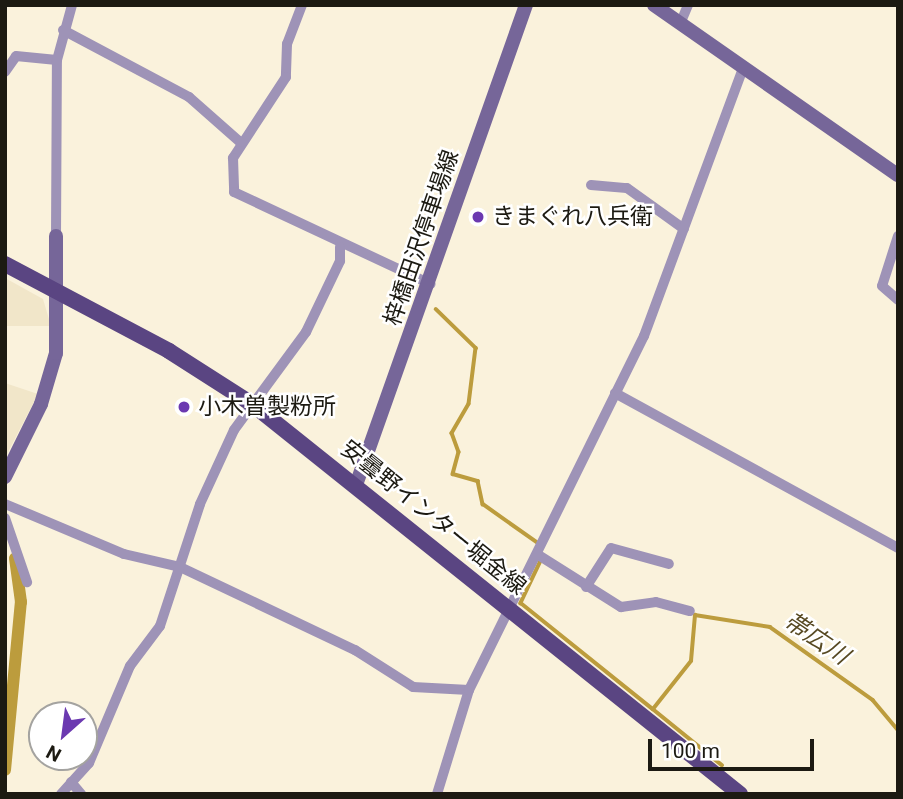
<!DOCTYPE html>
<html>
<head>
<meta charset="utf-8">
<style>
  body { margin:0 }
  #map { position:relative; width:903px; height:799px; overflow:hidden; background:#faf2dc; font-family:Roboto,"Noto Sans JP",sans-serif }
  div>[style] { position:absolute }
  .built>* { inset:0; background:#f1e6c9 }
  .stream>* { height:3.5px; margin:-1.75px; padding:0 1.75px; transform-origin:1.75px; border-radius:1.75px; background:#bc9c3d }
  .canal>* { height:12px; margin:-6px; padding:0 6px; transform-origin:6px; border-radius:6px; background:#bc9c3d }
  .street>* { height:10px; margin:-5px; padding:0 5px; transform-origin:5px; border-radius:5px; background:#9e93b7 }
  .secondary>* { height:14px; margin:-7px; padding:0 7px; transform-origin:7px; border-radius:7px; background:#766699 }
  .primary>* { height:16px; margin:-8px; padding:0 8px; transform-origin:8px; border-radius:8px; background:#5a4582 }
  .dots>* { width:19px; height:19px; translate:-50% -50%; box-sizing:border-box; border:4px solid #fff; border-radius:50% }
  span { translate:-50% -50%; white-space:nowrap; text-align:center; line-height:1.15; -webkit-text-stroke:5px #fff; paint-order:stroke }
  .poi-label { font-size:23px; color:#1c1a12 }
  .left { translate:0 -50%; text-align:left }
  .street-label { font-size:23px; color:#1c1a12 }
  .water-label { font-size:24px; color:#584a23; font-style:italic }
  .frame { position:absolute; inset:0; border:7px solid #1c1a12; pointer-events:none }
  .north { position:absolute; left:28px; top:701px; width:70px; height:70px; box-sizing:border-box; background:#fff; border:2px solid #a4a3a0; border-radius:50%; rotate:208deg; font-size:19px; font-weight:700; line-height:28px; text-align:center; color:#1c1a12 }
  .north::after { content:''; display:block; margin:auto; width:24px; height:32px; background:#6b39b0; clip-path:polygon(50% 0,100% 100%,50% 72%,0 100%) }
  .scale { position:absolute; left:648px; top:739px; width:166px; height:32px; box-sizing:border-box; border:4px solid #1c1a12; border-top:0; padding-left:9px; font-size:21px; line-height:24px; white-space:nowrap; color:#1c1a12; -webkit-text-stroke:5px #fff; paint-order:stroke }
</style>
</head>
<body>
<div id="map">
  <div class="built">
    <div style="clip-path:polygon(5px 278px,43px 299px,51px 326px,5px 326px)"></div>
    <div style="clip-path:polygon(5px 383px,38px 394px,5px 458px)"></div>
  </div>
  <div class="stream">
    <div style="left:436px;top:309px;width:56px;rotate:44.3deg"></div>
    <div style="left:476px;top:348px;width:56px;rotate:97.1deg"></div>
    <div style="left:469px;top:404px;width:34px;rotate:120deg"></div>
    <div style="left:452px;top:433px;width:20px;rotate:70deg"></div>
    <div style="left:459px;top:452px;width:23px;rotate:105deg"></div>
    <div style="left:453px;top:474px;width:26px;rotate:16deg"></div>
    <div style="left:478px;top:481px;width:24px;rotate:78deg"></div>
    <div style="left:483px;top:504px;width:67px;rotate:35.3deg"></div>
    <div style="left:541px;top:561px;width:47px;rotate:115.5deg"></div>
    <div style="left:521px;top:603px;width:169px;rotate:38.8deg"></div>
    <div style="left:653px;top:709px;width:61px;rotate:-51.6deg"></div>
    <div style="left:691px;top:661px;width:46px;rotate:-85deg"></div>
    <div style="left:695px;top:615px;width:76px;rotate:9.1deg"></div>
    <div style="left:770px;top:627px;width:126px;rotate:35.3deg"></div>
    <div style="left:873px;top:700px;width:39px;rotate:50deg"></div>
    <div style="left:653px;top:709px;width:89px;rotate:39.1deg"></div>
  </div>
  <div class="canal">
    <div style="left:5px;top:770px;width:169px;rotate:-84.6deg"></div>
    <div style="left:21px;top:602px;width:44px;rotate:-97.8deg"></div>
  </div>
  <div class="street">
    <div style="left:302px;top:5px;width:42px;rotate:111deg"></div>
    <div style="left:287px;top:44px;width:33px;rotate:92deg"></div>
    <div style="left:286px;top:77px;width:97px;rotate:123.2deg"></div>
    <div style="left:233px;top:158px;width:34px;rotate:88deg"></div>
    <div style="left:234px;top:192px;width:217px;rotate:25.1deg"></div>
    <div style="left:680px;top:24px;width:21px;rotate:-67deg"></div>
    <div style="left:63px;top:30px;width:143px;rotate:28deg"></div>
    <div style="left:189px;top:97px;width:68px;rotate:41.4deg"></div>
    <div style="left:5px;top:72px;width:19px;rotate:-55deg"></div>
    <div style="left:16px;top:56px;width:41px;rotate:5.6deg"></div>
    <div style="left:591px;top:185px;width:36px;rotate:5deg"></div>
    <div style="left:627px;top:188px;width:70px;rotate:35.7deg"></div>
    <div style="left:56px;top:236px;width:176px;rotate:-89.7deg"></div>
    <div style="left:57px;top:60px;width:57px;rotate:-74.7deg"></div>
    <div style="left:898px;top:236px;width:52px;rotate:107.7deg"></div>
    <div style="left:882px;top:286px;width:21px;rotate:41deg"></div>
    <div style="left:615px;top:393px;width:323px;rotate:28.7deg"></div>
    <div style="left:5px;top:504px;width:129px;rotate:22.8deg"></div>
    <div style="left:124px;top:554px;width:57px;rotate:13.1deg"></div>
    <div style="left:180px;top:567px;width:194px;rotate:25.4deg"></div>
    <div style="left:355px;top:650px;width:69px;rotate:32.5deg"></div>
    <div style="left:413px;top:687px;width:56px;rotate:3.1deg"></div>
    <div style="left:5px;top:518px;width:68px;rotate:71deg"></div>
    <div style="left:540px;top:556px;width:96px;rotate:32.2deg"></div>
    <div style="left:621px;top:607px;width:35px;rotate:-8deg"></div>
    <div style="left:656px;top:602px;width:35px;rotate:15deg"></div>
    <div style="left:586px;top:587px;width:46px;rotate:-57.3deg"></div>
    <div style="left:611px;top:548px;width:60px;rotate:15.4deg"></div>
    <div style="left:71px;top:782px;width:16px;rotate:50deg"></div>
    <div style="left:61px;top:794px;width:42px;rotate:-47.9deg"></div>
    <div style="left:89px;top:763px;width:105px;rotate:-67.1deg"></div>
    <div style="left:130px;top:666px;width:50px;rotate:-53.1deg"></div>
    <div style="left:160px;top:626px;width:128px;rotate:-71.8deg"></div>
    <div style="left:200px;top:504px;width:81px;rotate:-65.3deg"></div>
    <div style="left:234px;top:430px;width:122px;rotate:-53.7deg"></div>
    <div style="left:306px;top:332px;width:79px;rotate:-64.4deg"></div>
    <div style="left:340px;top:261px;width:14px;rotate:-90deg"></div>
    <div style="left:437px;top:794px;width:109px;rotate:-72.9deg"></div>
    <div style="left:469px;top:690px;width:395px;rotate:-63.7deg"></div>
    <div style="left:644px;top:336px;width:286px;rotate:-69.7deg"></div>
  </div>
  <div class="secondary">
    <div style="left:654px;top:5px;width:297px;rotate:34.9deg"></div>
    <div style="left:5px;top:477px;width:81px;rotate:-63.7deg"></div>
    <div style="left:41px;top:404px;width:53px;rotate:-73.6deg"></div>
    <div style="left:56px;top:353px;width:117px;rotate:-90deg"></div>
    <div style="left:356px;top:485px;width:509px;rotate:-70.5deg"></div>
  </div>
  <div class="primary">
    <div style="left:5px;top:264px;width:186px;rotate:27.9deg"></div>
    <div style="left:169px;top:351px;width:98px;rotate:32.6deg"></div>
    <div style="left:252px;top:404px;width:625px;rotate:38.63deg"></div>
  </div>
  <div class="dots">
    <div style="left:478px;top:217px;background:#6b39b0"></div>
    <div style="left:184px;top:407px;background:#6b39b0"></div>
  </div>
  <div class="poi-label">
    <span class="left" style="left:492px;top:217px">きまぐれ八兵衛</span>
    <span class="left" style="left:198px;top:407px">小木曽製粉所</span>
  </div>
  <div class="street-label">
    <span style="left:422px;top:238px;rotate:-71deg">梓橋田沢停車場線</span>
    <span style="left:433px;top:518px;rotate:39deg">安曇野インター堀金線</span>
  </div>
  <div class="water-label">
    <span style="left:816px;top:639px;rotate:34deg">帯広川</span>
  </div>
  <div class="frame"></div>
  <div class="north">N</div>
  <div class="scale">100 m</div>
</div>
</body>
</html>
